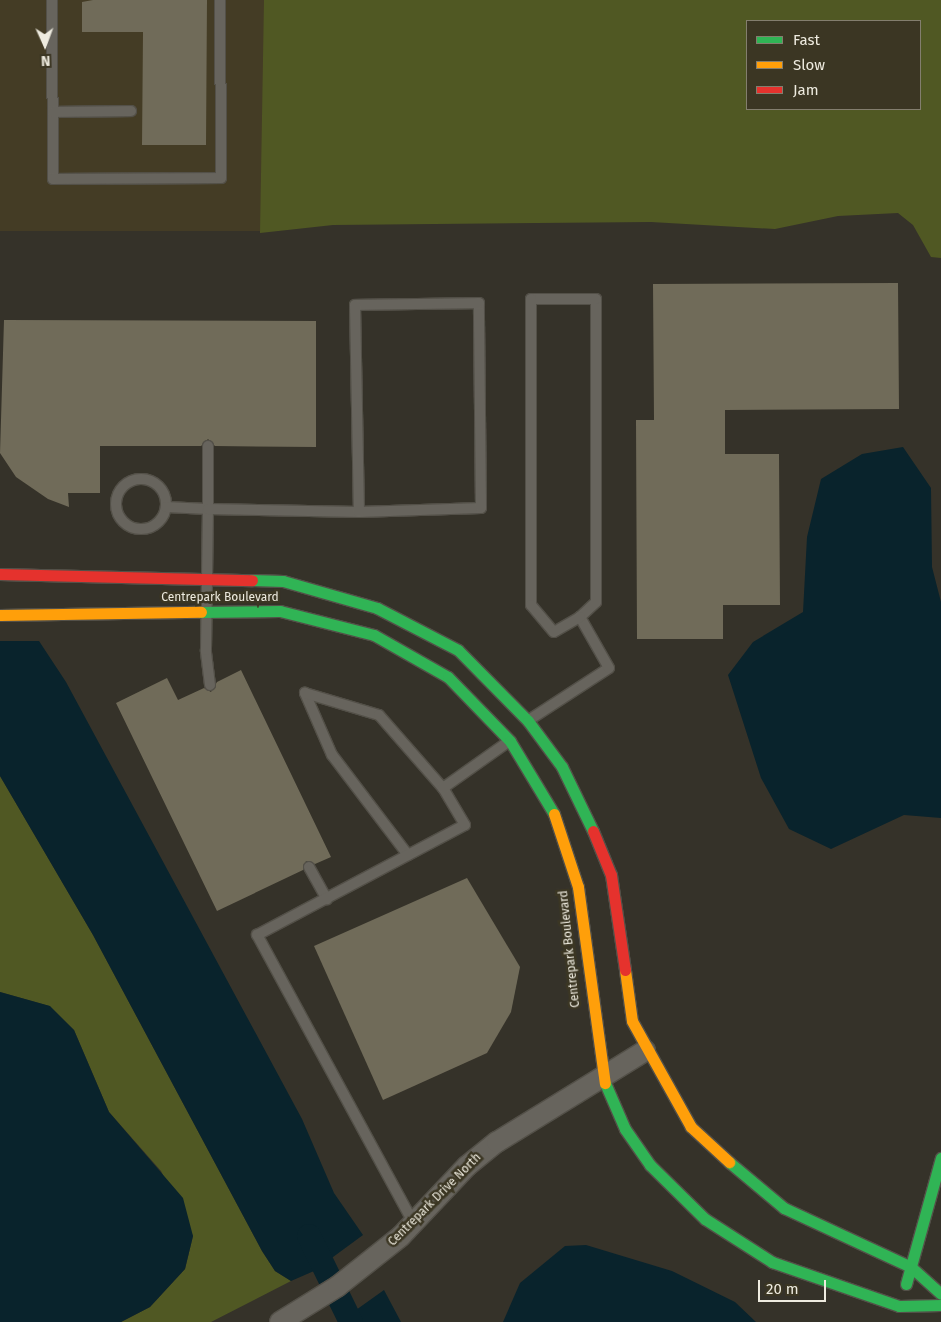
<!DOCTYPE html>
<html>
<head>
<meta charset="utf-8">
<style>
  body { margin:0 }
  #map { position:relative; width:941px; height:1322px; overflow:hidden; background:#353229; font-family:"Fira Sans",sans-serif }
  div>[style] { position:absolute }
  .built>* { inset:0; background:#443c25; transform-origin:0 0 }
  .green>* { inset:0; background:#505823 }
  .water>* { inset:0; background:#09232c }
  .canal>* { height:24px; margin:-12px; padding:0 12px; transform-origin:12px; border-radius:12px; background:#09232c }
  .building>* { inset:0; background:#706b59 }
  .roads { filter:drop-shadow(1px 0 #535048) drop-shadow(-1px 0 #535048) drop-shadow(0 1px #535048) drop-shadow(0 -1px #535048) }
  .lane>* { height:10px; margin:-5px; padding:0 5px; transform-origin:5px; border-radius:5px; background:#67645d }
  .lane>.ring { margin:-5px; padding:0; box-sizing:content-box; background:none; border:10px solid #67645d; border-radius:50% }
  .street>* { height:20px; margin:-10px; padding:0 10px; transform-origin:10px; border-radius:10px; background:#67645d }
  .fast>* { height:11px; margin:-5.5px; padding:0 5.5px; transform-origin:5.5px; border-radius:5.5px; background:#30b455 }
  .slow>* { height:11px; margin:-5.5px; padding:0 5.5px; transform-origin:5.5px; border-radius:5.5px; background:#ff9f0a }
  .jam>* { height:11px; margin:-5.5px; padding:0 5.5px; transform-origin:5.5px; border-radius:5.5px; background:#e5322d }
  span { translate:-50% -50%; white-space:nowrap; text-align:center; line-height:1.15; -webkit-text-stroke:5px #3b3623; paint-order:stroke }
  .street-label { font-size:12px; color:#eeebdf }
  .legend { position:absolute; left:746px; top:20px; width:175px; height:90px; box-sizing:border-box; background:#3b3623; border:1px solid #837e6e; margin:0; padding:6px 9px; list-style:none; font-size:15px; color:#eeebdf }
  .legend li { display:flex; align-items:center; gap:10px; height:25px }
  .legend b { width:25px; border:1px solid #837e6e }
  .north { position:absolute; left:20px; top:20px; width:50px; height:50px; -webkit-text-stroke:4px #3b3623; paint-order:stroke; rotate:178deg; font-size:14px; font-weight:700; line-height:20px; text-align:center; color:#eeebdf }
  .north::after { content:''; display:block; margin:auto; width:18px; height:22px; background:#eeebdf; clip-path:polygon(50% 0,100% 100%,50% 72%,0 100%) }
  .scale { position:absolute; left:758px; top:1280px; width:68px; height:22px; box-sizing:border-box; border:2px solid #eeebdf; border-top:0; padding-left:6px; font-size:15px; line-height:18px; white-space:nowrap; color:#eeebdf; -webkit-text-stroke:4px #3b3623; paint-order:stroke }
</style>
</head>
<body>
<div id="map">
  <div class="built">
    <div style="left:0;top:0;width:264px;height:231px"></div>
  </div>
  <div class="green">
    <div style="clip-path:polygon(evenodd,264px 0,941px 0,941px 258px,931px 257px,913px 225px,898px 213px,838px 216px,775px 229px,651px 222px,333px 225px,260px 233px,264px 0,920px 21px,920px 109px,747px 109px,747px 21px,920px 21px)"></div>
    <div style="clip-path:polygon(0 776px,93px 935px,262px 1251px,275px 1271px,291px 1281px,211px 1322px,121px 1322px,150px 1307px,185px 1269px,193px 1236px,161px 1171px,109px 1112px,74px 1030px,49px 1006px,0 992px)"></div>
  </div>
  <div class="water">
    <div style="clip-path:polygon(903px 447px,931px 488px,932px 567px,941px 602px,941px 818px,904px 815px,831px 849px,789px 829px,761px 778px,728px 675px,753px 642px,803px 612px,807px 537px,821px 479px,862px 454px)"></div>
    <div style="clip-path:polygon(0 641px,39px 641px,66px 682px,302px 1119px,334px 1193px,363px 1235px,314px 1271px,291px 1281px,275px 1271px,262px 1251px,93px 935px,0 776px)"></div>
    <div style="clip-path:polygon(0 992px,50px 1006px,74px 1030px,109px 1112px,183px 1198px,193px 1236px,185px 1269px,150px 1307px,121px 1322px,0 1322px)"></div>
    <div style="clip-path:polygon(586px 1245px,672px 1271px,735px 1302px,756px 1322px,503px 1322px,520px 1283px,565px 1246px)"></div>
    <div style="clip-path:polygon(384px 1290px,401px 1322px,339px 1322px,363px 1305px)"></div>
  </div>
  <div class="canal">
    <div style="left:309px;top:1236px;width:96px;rotate:64deg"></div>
  </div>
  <div class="building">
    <div style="clip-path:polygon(93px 0,207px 0,206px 145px,142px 145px,143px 32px,82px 32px,82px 2px)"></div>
    <div style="clip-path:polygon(898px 283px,899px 409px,725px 410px,725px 454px,779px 454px,780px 605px,723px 605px,723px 639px,637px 639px,636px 420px,654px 420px,653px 284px)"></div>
    <div style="clip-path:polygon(4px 320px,316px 321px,316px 447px,215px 446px,208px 439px,201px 446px,100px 446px,100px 493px,68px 493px,69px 507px,48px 499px,16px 477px,0 453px)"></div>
    <div style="clip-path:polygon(241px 670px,331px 857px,315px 864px,306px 861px,303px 870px,217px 911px,116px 703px,167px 678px,178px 700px,204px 688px,211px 692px,217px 682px)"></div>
    <div style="clip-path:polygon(467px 878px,520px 967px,511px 1012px,487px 1053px,383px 1100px,314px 946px)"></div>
  </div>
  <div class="roads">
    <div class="lane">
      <div style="left:52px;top:0;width:179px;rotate:89.7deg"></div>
      <div style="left:53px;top:179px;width:168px;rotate:-0.3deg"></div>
      <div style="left:221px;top:178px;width:178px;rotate:-90.3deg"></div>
      <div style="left:53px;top:112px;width:78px;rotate:-0.7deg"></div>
      <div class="ring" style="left:116px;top:479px;width:40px;height:40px"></div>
      <div style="left:166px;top:507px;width:42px;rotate:2.7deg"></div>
      <div style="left:208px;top:509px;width:63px;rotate:-90deg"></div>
      <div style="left:210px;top:685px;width:35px;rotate:-97deg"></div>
      <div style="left:206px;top:650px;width:141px;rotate:-89.2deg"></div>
      <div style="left:208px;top:509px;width:151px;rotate:1.1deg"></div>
      <div style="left:359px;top:512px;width:122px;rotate:-1.9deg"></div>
      <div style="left:481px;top:508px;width:205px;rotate:-90.6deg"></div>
      <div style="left:479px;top:303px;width:124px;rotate:179.1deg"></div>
      <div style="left:355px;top:305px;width:207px;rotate:88.9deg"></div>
      <div style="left:529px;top:720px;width:95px;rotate:-33deg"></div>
      <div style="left:609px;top:668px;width:59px;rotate:-119.6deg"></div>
      <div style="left:580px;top:617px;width:22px;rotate:-43deg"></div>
      <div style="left:596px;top:602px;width:303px;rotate:-90deg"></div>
      <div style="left:596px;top:299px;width:65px;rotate:180deg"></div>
      <div style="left:531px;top:299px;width:306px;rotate:90deg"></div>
      <div style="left:531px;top:605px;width:35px;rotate:50deg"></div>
      <div style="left:554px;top:632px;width:30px;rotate:-30deg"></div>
      <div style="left:408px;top:855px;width:126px;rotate:-127.2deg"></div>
      <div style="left:332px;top:755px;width:68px;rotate:-113.5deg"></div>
      <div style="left:305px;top:693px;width:77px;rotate:16.6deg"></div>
      <div style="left:379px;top:715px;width:97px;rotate:48.8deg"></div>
      <div style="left:309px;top:867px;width:37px;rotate:61deg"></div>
      <div style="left:413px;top:1222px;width:327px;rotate:-118.5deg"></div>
      <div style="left:257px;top:935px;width:235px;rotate:-27.9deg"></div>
      <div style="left:465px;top:825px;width:43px;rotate:-120.7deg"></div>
      <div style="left:443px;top:788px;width:80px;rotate:-35.3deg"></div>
    </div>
    <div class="street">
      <div style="left:280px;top:1322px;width:68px;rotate:-31.8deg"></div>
      <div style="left:338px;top:1286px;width:80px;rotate:-38.4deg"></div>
      <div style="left:401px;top:1236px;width:96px;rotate:-46.7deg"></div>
      <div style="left:467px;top:1166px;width:38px;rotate:-39deg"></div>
      <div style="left:497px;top:1142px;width:174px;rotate:-31.6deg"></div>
    </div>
    <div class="fast">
      <div style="left:252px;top:580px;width:31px;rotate:2deg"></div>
      <div style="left:283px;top:581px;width:98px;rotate:16deg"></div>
      <div style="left:377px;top:608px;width:91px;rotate:27.4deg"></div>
      <div style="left:458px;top:650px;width:100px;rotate:45.4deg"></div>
      <div style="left:528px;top:721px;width:57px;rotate:53.5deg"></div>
      <div style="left:562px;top:767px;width:71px;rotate:64.2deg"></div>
      <div style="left:201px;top:612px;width:79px;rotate:-0.7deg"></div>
      <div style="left:280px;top:611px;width:97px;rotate:14.3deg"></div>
      <div style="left:374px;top:635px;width:85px;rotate:29.6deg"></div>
      <div style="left:448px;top:677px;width:89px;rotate:45.9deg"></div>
      <div style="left:510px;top:741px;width:85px;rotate:58.9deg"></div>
      <div style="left:605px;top:1083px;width:50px;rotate:66.5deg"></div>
      <div style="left:625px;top:1129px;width:44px;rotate:55.2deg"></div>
      <div style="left:650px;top:1165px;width:77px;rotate:44.5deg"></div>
      <div style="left:705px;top:1219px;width:80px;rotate:32.7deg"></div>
      <div style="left:772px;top:1262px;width:134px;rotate:19.1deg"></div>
      <div style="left:899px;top:1306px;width:42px;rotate:-1.4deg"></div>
      <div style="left:729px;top:1162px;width:72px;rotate:39.9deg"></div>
      <div style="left:784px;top:1208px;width:140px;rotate:24.9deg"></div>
      <div style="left:911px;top:1267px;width:40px;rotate:42deg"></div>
      <div style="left:906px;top:1284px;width:131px;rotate:-74.5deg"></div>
    </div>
    <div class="slow">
      <div style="left:0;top:615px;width:201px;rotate:-0.9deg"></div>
      <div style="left:554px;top:814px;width:77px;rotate:71.8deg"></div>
      <div style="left:578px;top:887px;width:198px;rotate:82.2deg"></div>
      <div style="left:625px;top:970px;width:51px;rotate:82.2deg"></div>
      <div style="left:632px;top:1021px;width:121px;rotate:60.9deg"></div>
      <div style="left:691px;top:1127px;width:52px;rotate:42.6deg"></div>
    </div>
    <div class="jam">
      <div style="left:0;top:574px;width:252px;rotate:1.4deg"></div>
      <div style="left:593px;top:831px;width:48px;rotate:67.8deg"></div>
      <div style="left:611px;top:875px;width:96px;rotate:81.6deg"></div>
    </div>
  </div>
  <div class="street-label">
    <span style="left:220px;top:598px">Centrepark Boulevard</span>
    <span style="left:570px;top:949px;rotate:-96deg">Centrepark Boulevard</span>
    <span style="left:435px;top:1200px;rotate:-45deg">Centrepark Drive North</span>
  </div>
  <ul class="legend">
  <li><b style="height:6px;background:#30b455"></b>Fast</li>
  <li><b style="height:6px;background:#ff9f0a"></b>Slow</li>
  <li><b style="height:6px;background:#e5322d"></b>Jam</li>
  </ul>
  <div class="north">N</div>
  <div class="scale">20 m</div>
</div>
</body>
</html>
